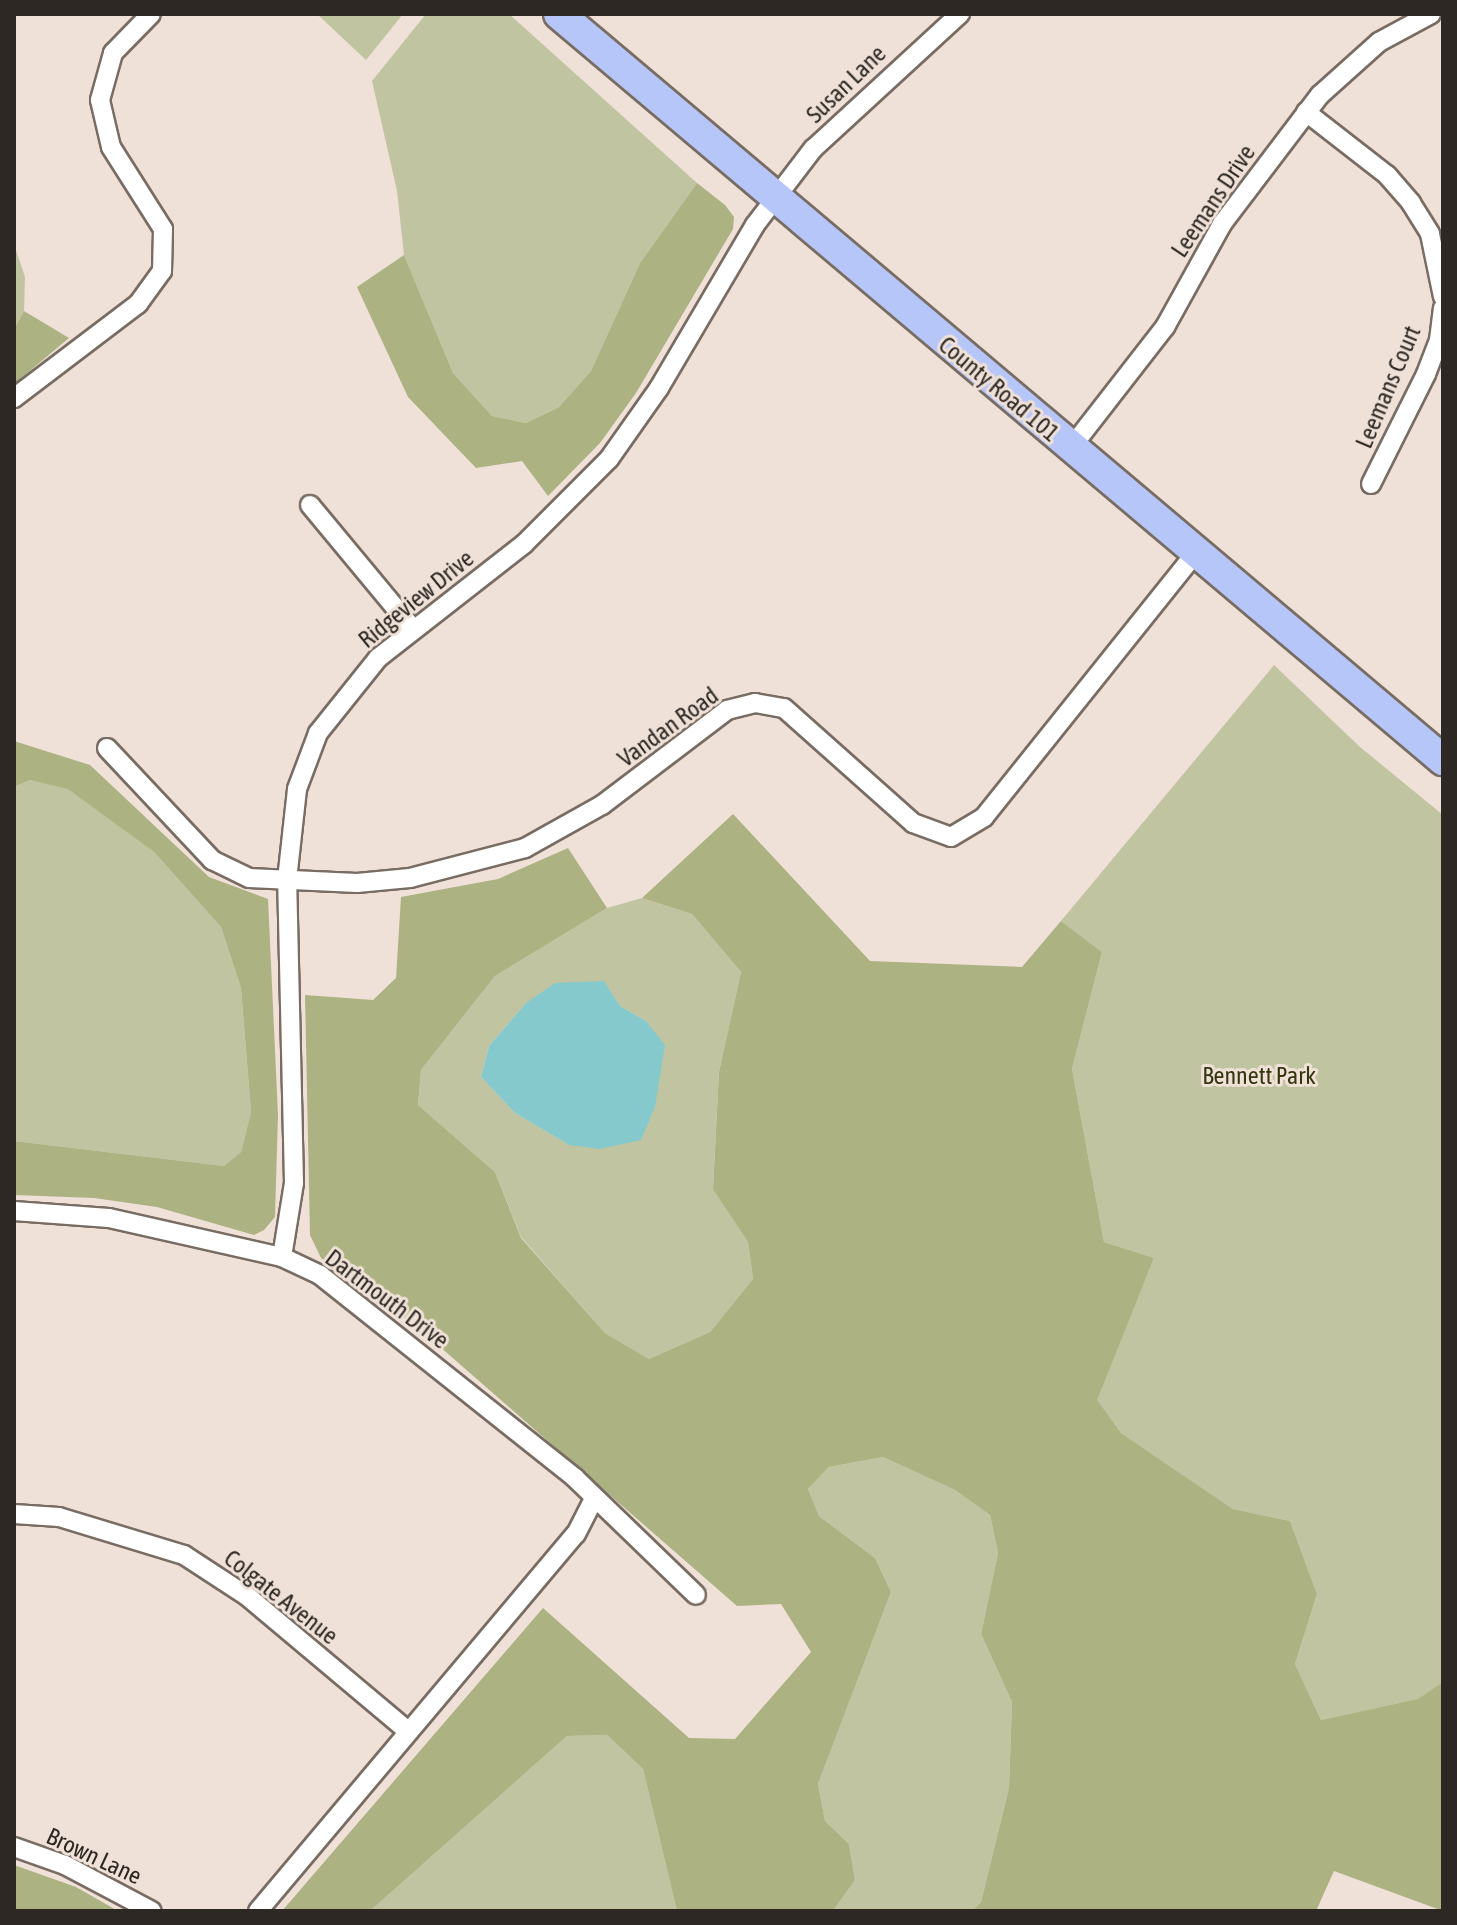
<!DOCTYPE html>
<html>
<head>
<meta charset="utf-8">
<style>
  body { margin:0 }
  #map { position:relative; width:1457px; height:1925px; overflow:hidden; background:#efe1d7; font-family:"Asap Condensed",sans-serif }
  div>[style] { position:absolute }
  .green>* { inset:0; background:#c0c4a1 }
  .forest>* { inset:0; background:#acb281 }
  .water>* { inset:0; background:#86c9cd }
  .roads { filter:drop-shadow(2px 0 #786c63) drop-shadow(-2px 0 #786c63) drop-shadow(0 2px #786c63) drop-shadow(0 -2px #786c63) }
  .minor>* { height:18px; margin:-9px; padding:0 9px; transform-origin:9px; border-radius:9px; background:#fff }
  .primary>* { height:30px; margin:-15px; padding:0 15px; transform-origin:15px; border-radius:15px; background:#b7c6f8 }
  span { translate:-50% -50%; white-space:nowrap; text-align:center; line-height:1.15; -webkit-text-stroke:6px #efe1d7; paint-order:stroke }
  .street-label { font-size:24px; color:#2d2824 }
  .park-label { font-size:24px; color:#33360f }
  .frame { position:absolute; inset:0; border:16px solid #2d2824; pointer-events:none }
</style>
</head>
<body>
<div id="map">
  <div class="green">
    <div style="clip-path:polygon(317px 14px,403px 14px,366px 60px)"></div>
    <div style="clip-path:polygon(426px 14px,509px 14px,697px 183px,640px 263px,591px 371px,559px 407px,526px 423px,492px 416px,453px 373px,404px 255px,397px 191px,372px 81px)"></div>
    <div style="clip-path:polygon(14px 244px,25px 277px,24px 311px,14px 329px)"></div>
    <div style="clip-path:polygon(1274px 665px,1360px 747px,1443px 815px,1443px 1682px,1419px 1699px,1321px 1720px,1295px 1664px,1317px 1594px,1290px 1521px,1233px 1509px,1121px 1433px,1096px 1400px,1154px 1258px,1104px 1242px,1072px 1069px,1102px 952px,1061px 921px)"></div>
    <div style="clip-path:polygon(30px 780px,68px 788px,154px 852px,221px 927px,241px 988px,251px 1112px,241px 1152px,224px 1166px,14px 1141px,14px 787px)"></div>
    <div style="clip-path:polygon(evenodd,642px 898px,692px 914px,741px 972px,719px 1072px,713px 1188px,748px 1242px,753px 1279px,710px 1332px,649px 1359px,605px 1333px,521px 1237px,495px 1172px,418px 1105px,421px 1070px,495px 976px,607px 908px,642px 898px,604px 982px,620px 1006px,646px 1021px,569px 1145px,515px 1113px,481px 1077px,489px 1046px,526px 1003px,604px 982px)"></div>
    <div style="clip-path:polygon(883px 1457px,955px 1490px,990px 1515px,998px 1553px,981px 1634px,1012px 1702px,1009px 1788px,981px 1902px,972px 1911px,833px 1911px,855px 1880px,849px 1844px,825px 1821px,818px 1784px,891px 1592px,875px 1558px,819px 1516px,808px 1489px,829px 1467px)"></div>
    <div style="clip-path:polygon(607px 1735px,643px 1769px,677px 1911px,370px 1911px,567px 1736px)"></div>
  </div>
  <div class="forest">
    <div style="clip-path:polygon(697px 183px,725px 205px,734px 217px,733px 229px,636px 393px,600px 443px,548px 496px,522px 461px,476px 468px,408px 397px,357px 287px,404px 255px,453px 373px,492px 416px,526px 423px,559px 407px,591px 371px,640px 263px)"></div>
    <div style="clip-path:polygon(24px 311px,69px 338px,14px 384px,14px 329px)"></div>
    <div style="clip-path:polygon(14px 741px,90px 765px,209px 877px,268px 899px,278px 1115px,275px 1217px,264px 1230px,254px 1235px,157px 1207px,94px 1198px,14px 1195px,14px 1141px,224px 1166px,241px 1152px,251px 1112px,241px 988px,221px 927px,154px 852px,68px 789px,30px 780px,14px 787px)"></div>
    <div style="clip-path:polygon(733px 814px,870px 961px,1022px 967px,1061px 921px,1102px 952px,1072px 1069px,1104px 1242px,1154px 1258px,1097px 1400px,1121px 1433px,1233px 1509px,1290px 1521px,1317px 1594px,1295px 1664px,1321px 1720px,1418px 1699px,1443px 1682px,1443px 1911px,1334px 1871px,1316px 1911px,972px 1911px,981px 1902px,1009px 1788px,1012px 1702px,981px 1634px,998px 1553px,990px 1515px,955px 1490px,883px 1457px,829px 1467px,808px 1489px,819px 1516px,875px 1558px,891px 1592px,818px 1784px,825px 1821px,849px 1844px,855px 1880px,833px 1911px,677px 1911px,643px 1769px,607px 1735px,567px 1736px,370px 1911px,282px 1911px,543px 1608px,689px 1738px,735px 1739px,811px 1652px,781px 1604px,737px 1606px,423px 1332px,321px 1258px,310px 1235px,305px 995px,373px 1000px,396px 978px,401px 897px,498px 879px,568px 848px,607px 908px,495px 976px,421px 1070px,418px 1105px,495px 1172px,521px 1238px,605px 1333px,649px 1359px,710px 1332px,753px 1279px,748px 1242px,713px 1189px,719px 1072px,741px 972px,692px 914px,642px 898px)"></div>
    <div style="clip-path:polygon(14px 1865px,76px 1887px,118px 1911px,14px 1911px)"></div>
  </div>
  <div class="water">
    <div style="clip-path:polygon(604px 981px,620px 1006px,646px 1021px,665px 1045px,655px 1107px,641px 1140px,600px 1149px,569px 1145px,515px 1113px,481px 1077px,489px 1046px,526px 1003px,555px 983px)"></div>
  </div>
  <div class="roads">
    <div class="minor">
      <div style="left:1306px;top:112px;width:103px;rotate:37.9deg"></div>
      <div style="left:1387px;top:175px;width:37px;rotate:49deg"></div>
      <div style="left:1411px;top:203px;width:36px;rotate:58deg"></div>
      <div style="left:1430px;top:234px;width:64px;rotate:78.3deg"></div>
      <div style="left:14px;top:398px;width:156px;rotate:-37.2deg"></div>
      <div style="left:138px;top:304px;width:41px;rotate:-54deg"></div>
      <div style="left:162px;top:271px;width:42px;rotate:-88.6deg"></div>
      <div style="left:163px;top:229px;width:97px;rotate:-122.4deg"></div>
      <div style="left:111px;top:147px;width:48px;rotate:-103.2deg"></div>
      <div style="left:100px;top:100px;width:49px;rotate:-74.5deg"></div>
      <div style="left:113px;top:53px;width:54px;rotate:-45.7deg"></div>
      <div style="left:1070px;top:449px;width:155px;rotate:-52.1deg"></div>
      <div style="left:1165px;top:327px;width:118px;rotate:-61deg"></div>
      <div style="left:1222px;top:224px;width:162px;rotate:-52.8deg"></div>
      <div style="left:1320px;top:95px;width:79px;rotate:-41.9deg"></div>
      <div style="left:1379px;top:42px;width:59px;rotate:-28.3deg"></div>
      <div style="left:1371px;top:484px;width:123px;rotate:-63.4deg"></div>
      <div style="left:1426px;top:374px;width:36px;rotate:-69deg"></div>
      <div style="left:1439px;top:340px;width:32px;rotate:-83deg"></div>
      <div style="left:310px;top:505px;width:160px;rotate:50.3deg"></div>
      <div style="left:107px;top:748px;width:154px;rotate:46.8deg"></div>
      <div style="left:212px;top:860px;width:41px;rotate:25.9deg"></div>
      <div style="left:249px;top:878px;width:108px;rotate:2.7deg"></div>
      <div style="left:357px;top:883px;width:53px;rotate:-5.4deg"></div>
      <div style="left:410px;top:878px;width:119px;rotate:-14.6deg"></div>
      <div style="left:525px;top:848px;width:88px;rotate:-29.2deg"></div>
      <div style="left:602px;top:805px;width:157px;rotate:-37.2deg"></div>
      <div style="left:727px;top:710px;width:29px;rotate:-14deg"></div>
      <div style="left:755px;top:703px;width:29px;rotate:10deg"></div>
      <div style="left:784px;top:708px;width:173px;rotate:41.7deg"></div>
      <div style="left:913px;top:823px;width:40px;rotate:20.2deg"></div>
      <div style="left:951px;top:837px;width:39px;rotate:-31deg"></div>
      <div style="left:984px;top:817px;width:341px;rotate:-51.3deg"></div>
      <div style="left:14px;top:1211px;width:95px;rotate:4.2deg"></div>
      <div style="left:109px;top:1218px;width:177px;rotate:12.7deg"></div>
      <div style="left:282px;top:1257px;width:42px;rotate:25.3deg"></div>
      <div style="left:320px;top:1275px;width:326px;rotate:38.5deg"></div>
      <div style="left:575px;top:1478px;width:168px;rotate:44deg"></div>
      <div style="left:282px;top:1257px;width:75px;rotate:-80.8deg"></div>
      <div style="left:294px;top:1183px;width:303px;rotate:-91.3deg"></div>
      <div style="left:287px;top:880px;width:92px;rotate:-83.7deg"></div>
      <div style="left:297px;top:789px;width:60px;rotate:-69.4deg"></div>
      <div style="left:318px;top:733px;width:96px;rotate:-51.3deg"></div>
      <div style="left:378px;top:658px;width:185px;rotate:-38deg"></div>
      <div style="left:524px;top:544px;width:120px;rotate:-45deg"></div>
      <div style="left:609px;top:459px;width:87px;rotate:-54.8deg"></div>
      <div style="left:659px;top:388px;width:189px;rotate:-59.5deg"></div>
      <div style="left:755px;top:225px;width:96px;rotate:-52.7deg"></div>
      <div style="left:813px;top:149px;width:200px;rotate:-42.6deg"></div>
      <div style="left:14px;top:1514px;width:45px;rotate:3.8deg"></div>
      <div style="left:59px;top:1517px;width:131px;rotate:16.9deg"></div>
      <div style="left:184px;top:1555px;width:75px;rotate:33.1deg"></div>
      <div style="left:247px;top:1596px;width:210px;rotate:40deg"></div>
      <div style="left:14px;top:1847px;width:54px;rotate:19.4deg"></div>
      <div style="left:65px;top:1865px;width:98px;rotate:27.9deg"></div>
      <div style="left:258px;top:1911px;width:493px;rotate:-49.9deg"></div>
      <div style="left:576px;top:1534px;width:38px;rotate:-63deg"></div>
    </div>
    <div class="primary">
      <div style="left:559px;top:14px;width:1157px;rotate:40.16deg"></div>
    </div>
  </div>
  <div class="street-label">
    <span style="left:846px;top:84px;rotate:-44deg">Susan Lane</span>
    <span style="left:1213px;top:201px;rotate:-56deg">Leemans Drive</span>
    <span style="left:1388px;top:387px;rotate:-67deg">Leemans Court</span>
    <span style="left:999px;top:389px;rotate:40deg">County Road 101</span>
    <span style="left:416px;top:599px;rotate:-39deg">Ridgeview Drive</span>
    <span style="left:668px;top:727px;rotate:-36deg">Vandan Road</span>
    <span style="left:387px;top:1299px;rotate:37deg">Dartmouth Drive</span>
    <span style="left:281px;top:1597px;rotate:38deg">Colgate Avenue</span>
    <span style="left:94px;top:1856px;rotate:25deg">Brown Lane</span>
  </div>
  <div class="park-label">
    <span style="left:1259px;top:1076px">Bennett Park</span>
  </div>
  <div class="frame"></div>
</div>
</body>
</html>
